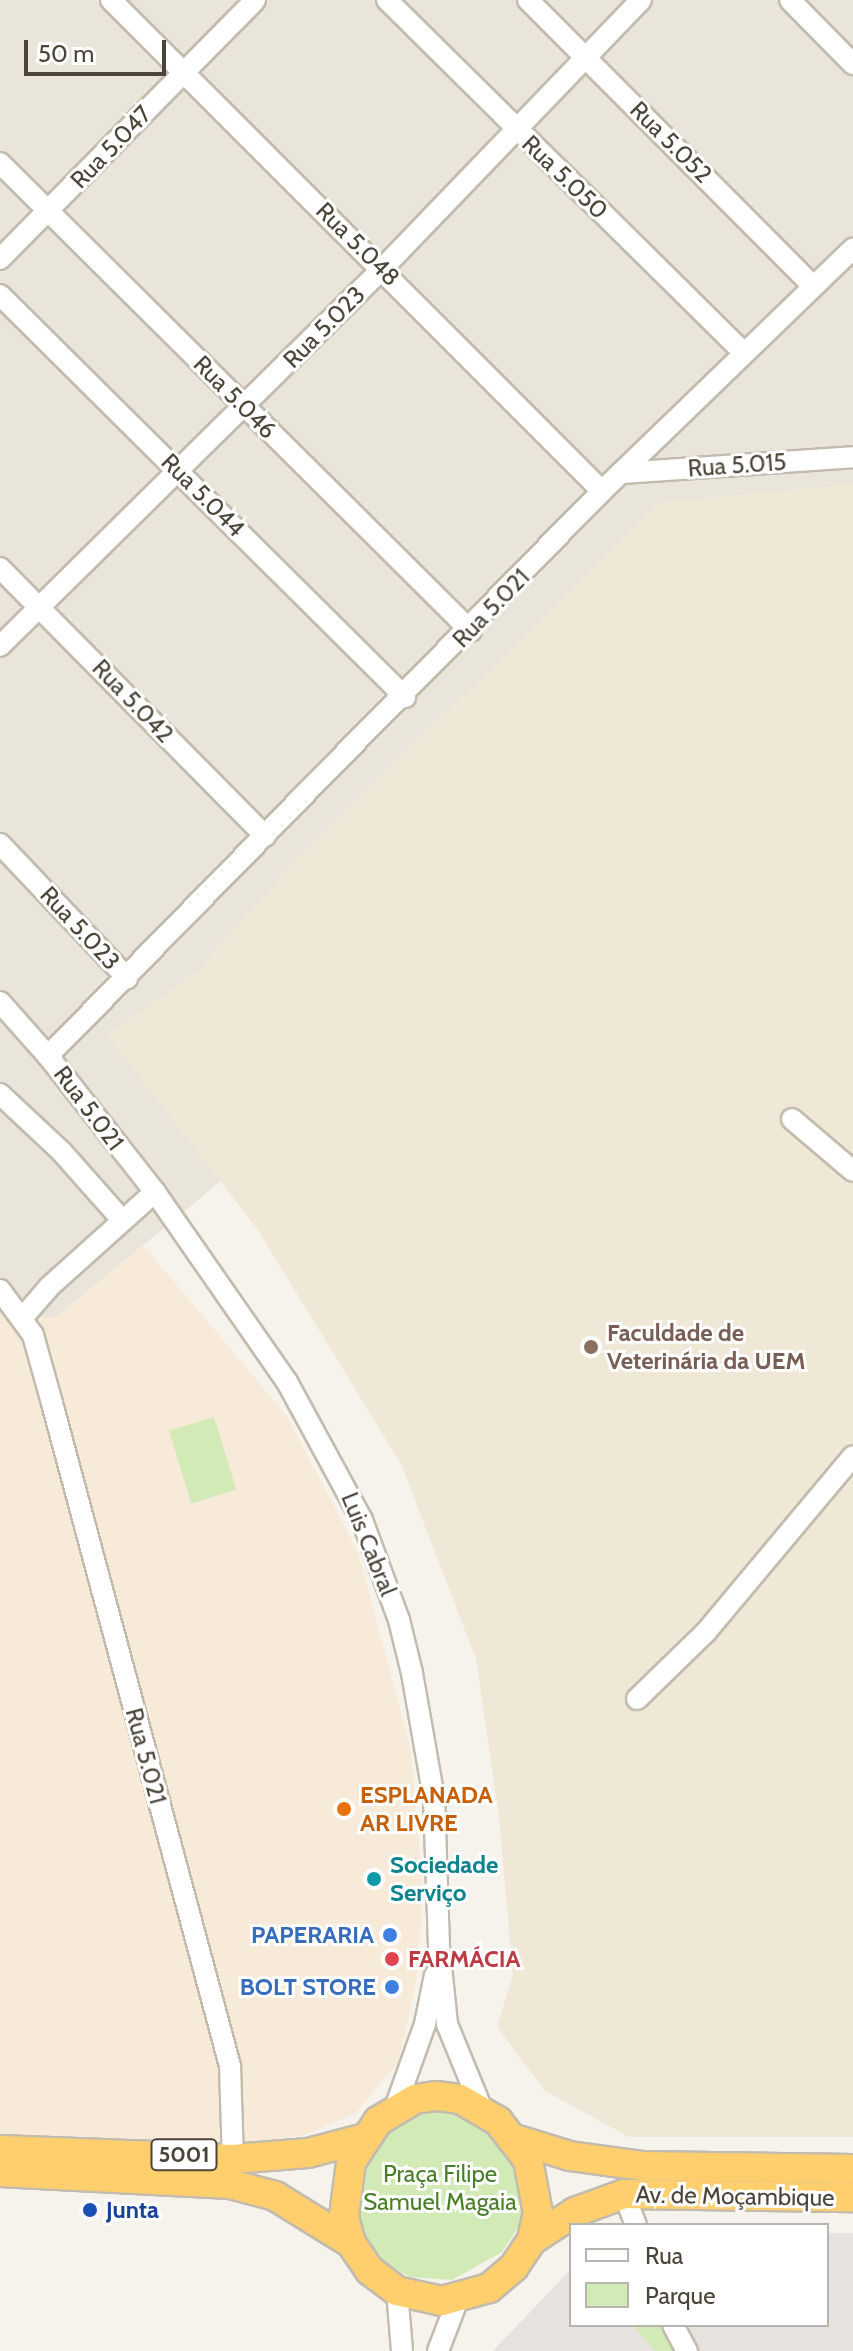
<!DOCTYPE html>
<html>
<head>
<meta charset="utf-8">
<style>
  body { margin:0 }
  #map { position:relative; width:853px; height:2351px; overflow:hidden; background:#f6f3ec; font-family:Cabin,sans-serif }
  div>[style] { position:absolute }
  .residential>* { inset:0; background:#eae5da }
  .commercial>* { inset:0; background:#f7ead8 }
  .industrial>* { inset:0; background:#e6e2dd }
  .education>* { inset:0; background:#efe8d6 }
  .green>* { inset:0; background:#d2eab5; transform-origin:0 0 }
  .roads { filter:drop-shadow(2px 0 #c2bbae) drop-shadow(-2px 0 #c2bbae) drop-shadow(0 2px #c2bbae) drop-shadow(0 -2px #c2bbae) }
  .minor>* { height:20px; margin:-10px; padding:0 10px; transform-origin:10px; border-radius:10px; background:#fff }
  .highway>* { height:28px; margin:-14px; padding:0 14px; transform-origin:14px; border-radius:14px; background:#ffcf6e }
  .dots>* { width:22px; height:22px; translate:-50% -50%; box-sizing:border-box; border:4px solid #fff; border-radius:50% }
  span { translate:-50% -50%; white-space:nowrap; text-align:center; line-height:1.15; -webkit-text-stroke:6px #fff; paint-order:stroke }
  .shield-label span { padding:2px 6px; background:#fff; border:2px solid; border-radius:6px; -webkit-text-stroke-width:0 }
  .shield-label { font-size:22px; color:#4b4439; font-weight:700 }
  .street-label { font-size:24px; color:#4b4439 }
  .education-label { font-size:24px; color:#785e54; font-weight:700 }
  .left { translate:0 -50%; text-align:left }
  .food-label { font-size:24px; color:#c56008; font-weight:700 }
  .culture-label { font-size:24px; color:#0d838f; font-weight:700 }
  .shop-label { font-size:24px; color:#366cbe; font-weight:700 }
  .right { translate:-100% -50%; text-align:right }
  .health-label { font-size:24px; color:#be3a42; font-weight:700 }
  .park-label { font-size:24px; color:#4a7f2a }
  .transit-label { font-size:24px; color:#164399; font-weight:700 }
  .legend { position:absolute; left:569px; top:2223px; width:260px; height:104px; box-sizing:border-box; background:#fff; border:2px solid #b7b4b0; margin:0; padding:10px 14px; list-style:none; font-size:24px; color:#4b4439 }
  .legend li { display:flex; align-items:center; gap:16px; height:40px }
  .legend b { width:40px; border:2px solid #b7b4b0 }
  .scale { position:absolute; left:24px; top:40px; width:142px; height:36px; box-sizing:border-box; border:4px solid #4b4439; border-top:0; padding-left:10px; font-size:24px; line-height:28px; white-space:nowrap; color:#4b4439; -webkit-text-stroke:6px #fff; paint-order:stroke }
</style>
</head>
<body>
<div id="map">
  <div class="residential">
    <div style="clip-path:polygon(0 0,853px 0,853px 485px,659px 503px,296px 861px,197px 972px,109px 1035px,221px 1181px,55px 1318px,0 1315px)"></div>
  </div>
  <div class="commercial">
    <div style="clip-path:polygon(143px 1245px,286px 1415px,358px 1552px,411px 1750px,423px 1892px,417px 1978px,398px 2062px,355px 2114px,303px 2135px,214px 2147px,0 2140px,0 1315px,55px 1318px)"></div>
  </div>
  <div class="industrial">
    <div style="clip-path:polygon(827px 2233px,853px 2233px,853px 2351px,493px 2351px,571px 2269px,571px 2325px,827px 2325px)"></div>
  </div>
  <div class="education">
    <div style="clip-path:polygon(853px 485px,853px 2137px,629px 2137px,545px 2091px,497px 2027px,513px 1975px,499px 1817px,476px 1659px,401px 1464px,258px 1230px,108px 1036px,197px 972px,296px 861px,659px 503px)"></div>
  </div>
  <div class="green">
    <div style="left:214px;top:1417px;width:76px;height:47px;rotate:73deg"></div>
    <div style="clip-path:polygon(415px 2099px,508px 2123px,527px 2214px,502px 2252px,452px 2280px,410px 2277px,375px 2257px,365px 2247px,348px 2174px)"></div>
    <div style="clip-path:polygon(633px 2325px,671px 2325px,682px 2351px,655px 2351px)"></div>
  </div>
  <div class="roads">
    <div class="minor">
      <div style="left:111px;top:0;width:694px;rotate:45deg"></div>
      <div style="left:387px;top:0;width:502px;rotate:44.68deg"></div>
      <div style="left:528px;top:0;width:402px;rotate:45.1deg"></div>
      <div style="left:790px;top:0;width:90px;rotate:45.5deg"></div>
      <div style="left:0;top:163px;width:664px;rotate:44.82deg"></div>
      <div style="left:0;top:259px;width:363px;rotate:-45.4deg"></div>
      <div style="left:0;top:295px;width:571px;rotate:44.79deg"></div>
      <div style="left:621px;top:473px;width:233px;rotate:-3.9deg"></div>
      <div style="left:0;top:568px;width:377px;rotate:45.3deg"></div>
      <div style="left:0;top:646px;width:538px;rotate:-44.62deg"></div>
      <div style="left:383px;top:268px;width:372px;rotate:-46.1deg"></div>
      <div style="left:0;top:844px;width:185px;rotate:46.5deg"></div>
      <div style="left:0;top:1002px;width:72px;rotate:48.4deg"></div>
      <div style="left:0;top:1094px;width:83px;rotate:43.1deg"></div>
      <div style="left:61px;top:1151px;width:92px;rotate:48.5deg"></div>
      <div style="left:792px;top:1119px;width:80px;rotate:40.4deg"></div>
      <div style="left:0;top:1290px;width:56px;rotate:53.7deg"></div>
      <div style="left:33px;top:1335px;width:71px;rotate:74.4deg"></div>
      <div style="left:52px;top:1403px;width:686px;rotate:74.97deg"></div>
      <div style="left:230px;top:2066px;width:93px;rotate:88.2deg"></div>
      <div style="left:24px;top:1316px;width:38px;rotate:-49deg"></div>
      <div style="left:49px;top:1287px;width:142px;rotate:-41.9deg"></div>
      <div style="left:637px;top:1699px;width:96px;rotate:-44.2deg"></div>
      <div style="left:706px;top:1632px;width:229px;rotate:-50.1deg"></div>
      <div style="left:481px;top:2107px;width:90px;rotate:-112.3deg"></div>
      <div style="left:447px;top:2024px;width:77px;rotate:-95.9deg"></div>
      <div style="left:439px;top:1947px;width:149px;rotate:-91.9deg"></div>
      <div style="left:434px;top:1798px;width:127px;rotate:-100deg"></div>
      <div style="left:412px;top:1673px;width:55px;rotate:-103.8deg"></div>
      <div style="left:399px;top:1620px;width:107px;rotate:-110.3deg"></div>
      <div style="left:362px;top:1520px;width:157px;rotate:-118.5deg"></div>
      <div style="left:287px;top:1382px;width:231px;rotate:-124.8deg"></div>
      <div style="left:155px;top:1192px;width:173px;rotate:-128.2deg"></div>
      <div style="left:48px;top:1056px;width:791px;rotate:-45.56deg"></div>
      <div style="left:602px;top:491px;width:349px;rotate:-44deg"></div>
      <div style="left:395px;top:2108px;width:89px;rotate:-70.3deg"></div>
      <div style="left:425px;top:2024px;width:50px;rotate:-78.5deg"></div>
      <div style="left:624px;top:2194px;width:33px;rotate:69deg"></div>
      <div style="left:397px;top:2291px;width:60px;rotate:85.2deg"></div>
      <div style="left:673px;top:2325px;width:30px;rotate:62deg"></div>
      <div style="left:438px;top:2351px;width:56px;rotate:-69deg"></div>
    </div>
    <div class="highway">
      <div style="left:437px;top:2096px;width:23px;rotate:7deg"></div>
      <div style="left:460px;top:2099px;width:44px;rotate:30.1deg"></div>
      <div style="left:498px;top:2121px;width:49px;rotate:52.4deg"></div>
      <div style="left:528px;top:2160px;width:54px;rotate:79.3deg"></div>
      <div style="left:538px;top:2213px;width:28px;rotate:103deg"></div>
      <div style="left:532px;top:2240px;width:32px;rotate:124deg"></div>
      <div style="left:514px;top:2267px;width:33px;rotate:140deg"></div>
      <div style="left:489px;top:2288px;width:49px;rotate:164.5deg"></div>
      <div style="left:442px;top:2301px;width:46px;rotate:-167.5deg"></div>
      <div style="left:397px;top:2291px;width:34px;rotate:-143deg"></div>
      <div style="left:370px;top:2271px;width:34px;rotate:-124deg"></div>
      <div style="left:351px;top:2243px;width:28px;rotate:-105deg"></div>
      <div style="left:344px;top:2216px;width:54px;rotate:-82.6deg"></div>
      <div style="left:351px;top:2162px;width:49px;rotate:-56.6deg"></div>
      <div style="left:378px;top:2121px;width:43px;rotate:-30.7deg"></div>
      <div style="left:415px;top:2099px;width:22px;rotate:-8deg"></div>
      <div style="left:511px;top:2138px;width:62px;rotate:17deg"></div>
      <div style="left:570px;top:2156px;width:74px;rotate:7.8deg"></div>
      <div style="left:643px;top:2166px;width:210px;rotate:0.8deg"></div>
      <div style="left:0;top:2150px;width:233px;rotate:2.2deg"></div>
      <div style="left:233px;top:2159px;width:75px;rotate:-4.6deg"></div>
      <div style="left:308px;top:2153px;width:59px;rotate:-14.7deg"></div>
      <div style="left:0;top:2172px;width:230px;rotate:3deg"></div>
      <div style="left:230px;top:2184px;width:47px;rotate:14.9deg"></div>
      <div style="left:275px;top:2196px;width:89px;rotate:31.7deg"></div>
      <div style="left:532px;top:2240px;width:51px;rotate:-33.1deg"></div>
      <div style="left:575px;top:2212px;width:52px;rotate:-20.2deg"></div>
      <div style="left:624px;top:2194px;width:229px;rotate:0.8deg"></div>
    </div>
  </div>
  <div class="dots">
    <div style="left:591px;top:1347px;background:#8d6e63"></div>
    <div style="left:344px;top:1809px;background:#e8710a"></div>
    <div style="left:374px;top:1879px;background:#0f9aa8"></div>
    <div style="left:390px;top:1935px;background:#3f7fe0"></div>
    <div style="left:392px;top:1959px;background:#e0444e"></div>
    <div style="left:392px;top:1987px;background:#3f7fe0"></div>
    <div style="left:90px;top:2210px;background:#1a4fb4"></div>
  </div>
  <div class="shield-label">
    <span style="left:184px;top:2155px">5001</span>
  </div>
  <div class="street-label">
    <span style="left:671px;top:142px;rotate:45deg">Rua 5.052</span>
    <span style="left:111px;top:147px;rotate:-46deg">Rua 5.047</span>
    <span style="left:565px;top:177px;rotate:44deg">Rua 5.050</span>
    <span style="left:358px;top:244px;rotate:45deg">Rua 5.048</span>
    <span style="left:324px;top:327px;rotate:-45deg">Rua 5.023</span>
    <span style="left:235px;top:397px;rotate:45deg">Rua 5.046</span>
    <span style="left:737px;top:465px;rotate:-4deg">Rua 5.015</span>
    <span style="left:203px;top:495px;rotate:45deg">Rua 5.044</span>
    <span style="left:491px;top:608px;rotate:-46deg">Rua 5.021</span>
    <span style="left:133px;top:701px;rotate:46deg">Rua 5.042</span>
    <span style="left:80px;top:928px;rotate:47deg">Rua 5.023</span>
    <span style="left:89px;top:1108px;rotate:53deg">Rua 5.021</span>
    <span style="left:369px;top:1544px;rotate:68deg">Luis Cabral</span>
    <span style="left:146px;top:1756px;rotate:75deg">Rua 5.021</span>
    <span style="left:735px;top:2196px;rotate:1deg">Av. de Moçambique</span>
  </div>
  <div class="education-label">
    <span class="left" style="left:607px;top:1347px">Faculdade de<br>Veterinária da UEM</span>
  </div>
  <div class="food-label">
    <span class="left" style="left:360px;top:1809px">ESPLANADA<br>AR LIVRE</span>
  </div>
  <div class="culture-label">
    <span class="left" style="left:390px;top:1879px">Sociedade<br>Serviço</span>
  </div>
  <div class="shop-label">
    <span class="right" style="left:374px;top:1935px">PAPERARIA</span>
    <span class="right" style="left:376px;top:1987px">BOLT STORE</span>
  </div>
  <div class="health-label">
    <span class="left" style="left:408px;top:1959px">FARMÁCIA</span>
  </div>
  <div class="park-label">
    <span style="left:440px;top:2188px">Praça Filipe<br>Samuel Magaia</span>
  </div>
  <div class="transit-label">
    <span class="left" style="left:106px;top:2210px">Junta</span>
  </div>
  <ul class="legend">
  <li><b style="height:10px;background:#fff"></b>Rua</li>
  <li><b style="height:22px;background:#d2eab5"></b>Parque</li>
  </ul>
  <div class="scale">50 m</div>
</div>
</body>
</html>
